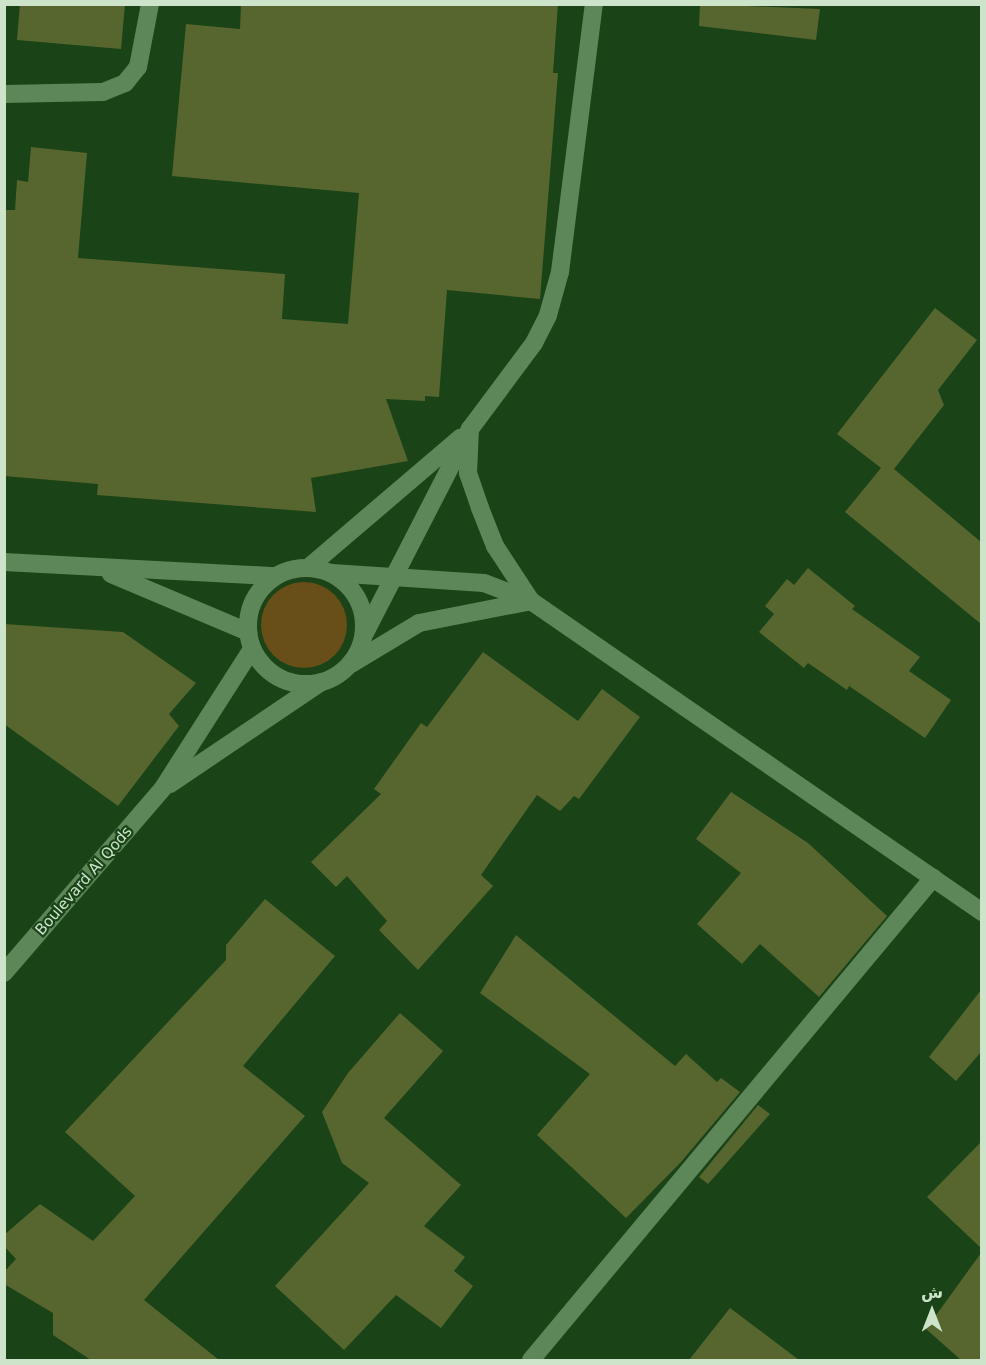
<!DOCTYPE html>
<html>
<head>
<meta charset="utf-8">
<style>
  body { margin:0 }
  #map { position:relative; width:986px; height:1365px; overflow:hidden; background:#1a4318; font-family:"DejaVu Sans","Noto Naskh Arabic",sans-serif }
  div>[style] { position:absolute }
  .green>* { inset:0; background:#684e17 }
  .round { border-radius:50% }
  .building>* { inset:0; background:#57662e }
  .street>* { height:18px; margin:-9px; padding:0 9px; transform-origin:9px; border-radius:9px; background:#5d8759 }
  .secondary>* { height:18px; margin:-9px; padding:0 9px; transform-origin:9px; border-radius:9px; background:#5d8759 }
  .secondary>.ring { margin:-9px; padding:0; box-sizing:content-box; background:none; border:18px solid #5d8759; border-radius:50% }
  span { translate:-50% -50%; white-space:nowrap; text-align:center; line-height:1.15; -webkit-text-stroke:4.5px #1a4318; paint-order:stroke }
  .street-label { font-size:15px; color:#cde4cb }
  .frame { position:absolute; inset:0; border:6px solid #cde4cb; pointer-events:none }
  .north { position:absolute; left:902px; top:1281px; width:60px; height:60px; -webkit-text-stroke:4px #1a4318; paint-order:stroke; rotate:0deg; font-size:16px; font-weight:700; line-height:24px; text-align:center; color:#cde4cb }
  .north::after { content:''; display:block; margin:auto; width:21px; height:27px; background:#cde4cb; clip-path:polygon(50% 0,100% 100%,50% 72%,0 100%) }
</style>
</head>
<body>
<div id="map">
  <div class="green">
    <div class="round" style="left:261px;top:582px;width:86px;height:86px"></div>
  </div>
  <div class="building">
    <div style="clip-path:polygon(20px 4px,125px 4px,121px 49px,17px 40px)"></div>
    <div style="clip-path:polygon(241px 4px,558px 4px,553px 73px,558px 73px,540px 299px,447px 290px,439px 397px,425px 396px,425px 401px,386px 399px,408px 461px,311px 478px,316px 512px,97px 495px,98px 484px,4px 476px,4px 210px,15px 210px,17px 180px,28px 182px,31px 147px,87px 153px,78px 258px,285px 274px,282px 319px,348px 324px,359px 193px,172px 176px,186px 24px,240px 29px)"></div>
    <div style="clip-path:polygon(700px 4px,820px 9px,816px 40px,699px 26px)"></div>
    <div style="clip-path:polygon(935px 308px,977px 340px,938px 390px,944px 405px,894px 469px,981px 542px,981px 624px,845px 512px,881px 468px,837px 434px)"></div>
    <div style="clip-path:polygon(808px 568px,855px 606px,852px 609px,920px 657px,909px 671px,951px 700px,925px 738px,849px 686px,847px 690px,808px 663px,804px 668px,759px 632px,774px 614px,765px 606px,787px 579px,794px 585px)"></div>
    <div style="clip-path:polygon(4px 624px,123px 632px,196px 683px,169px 714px,179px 726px,118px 806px,4px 724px)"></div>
    <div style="clip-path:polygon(483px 652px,578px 721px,602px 689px,640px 717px,579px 799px,574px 796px,560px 811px,537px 795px,481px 875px,493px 886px,418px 970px,379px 930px,387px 921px,347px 876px,336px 887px,311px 862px,381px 794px,374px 789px,421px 723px,427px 727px)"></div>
    <div style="clip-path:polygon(731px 792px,808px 843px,887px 916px,819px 997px,760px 944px,742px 964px,697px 924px,741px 873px,696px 839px)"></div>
    <div style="clip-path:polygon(265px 899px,335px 956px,243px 1066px,305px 1116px,144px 1300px,219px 1360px,91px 1360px,53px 1335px,53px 1313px,4px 1284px,4px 1272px,16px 1259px,4px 1246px,4px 1235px,40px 1204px,93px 1241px,135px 1196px,65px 1132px,226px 960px,226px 945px)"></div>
    <div style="clip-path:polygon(516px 935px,675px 1066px,686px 1054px,717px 1082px,721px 1078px,740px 1092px,681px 1162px,626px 1218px,537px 1135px,590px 1074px,480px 993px)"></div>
    <div style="clip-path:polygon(981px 990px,981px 1052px,956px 1081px,929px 1057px)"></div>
    <div style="clip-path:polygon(400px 1013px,443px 1051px,384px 1118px,461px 1185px,424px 1226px,465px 1257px,454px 1271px,473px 1286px,441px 1328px,396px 1295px,344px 1350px,275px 1286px,369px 1183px,342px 1163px,322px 1112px,348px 1073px)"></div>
    <div style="clip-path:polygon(758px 1105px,770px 1114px,708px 1184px,699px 1177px)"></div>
    <div style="clip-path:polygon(981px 1142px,981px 1248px,927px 1197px)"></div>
    <div style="clip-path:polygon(981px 1253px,981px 1360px,961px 1360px,926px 1329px)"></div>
    <div style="clip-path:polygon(730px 1308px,799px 1360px,689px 1360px)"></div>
  </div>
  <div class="street">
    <div style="left:4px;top:94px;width:99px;rotate:-1.2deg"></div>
    <div style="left:103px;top:92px;width:24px;rotate:-22deg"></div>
    <div style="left:125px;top:83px;width:21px;rotate:-51deg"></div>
    <div style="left:138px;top:67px;width:64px;rotate:-79.2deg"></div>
    <div style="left:309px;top:567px;width:199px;rotate:-40.5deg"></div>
    <div style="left:364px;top:635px;width:232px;rotate:-62.8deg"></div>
    <div style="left:470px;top:429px;width:107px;rotate:-53.3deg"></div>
    <div style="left:534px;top:343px;width:31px;rotate:-63deg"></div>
    <div style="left:548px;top:315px;width:45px;rotate:-74.4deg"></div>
    <div style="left:560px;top:272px;width:270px;rotate:-82.8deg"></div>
    <div style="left:170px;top:784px;width:182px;rotate:-34deg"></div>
    <div style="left:4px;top:973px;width:244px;rotate:-49.3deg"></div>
    <div style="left:163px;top:788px;width:165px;rotate:-57.4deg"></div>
    <div style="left:531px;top:1360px;width:628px;rotate:-50.17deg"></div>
  </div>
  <div class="secondary">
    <div style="left:470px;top:429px;width:44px;rotate:92.6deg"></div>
    <div style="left:468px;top:473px;width:37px;rotate:71deg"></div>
    <div style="left:480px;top:508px;width:41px;rotate:68.5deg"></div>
    <div style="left:495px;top:546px;width:66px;rotate:56.8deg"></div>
    <div style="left:4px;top:562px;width:271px;rotate:3deg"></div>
    <div class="ring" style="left:248px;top:568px;width:98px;height:98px"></div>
    <div style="left:332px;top:573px;width:152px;rotate:3.8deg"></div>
    <div style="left:484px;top:583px;width:50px;rotate:21deg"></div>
    <div style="left:531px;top:601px;width:548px;rotate:34.59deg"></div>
    <div style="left:111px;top:574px;width:149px;rotate:22.9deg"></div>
    <div style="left:351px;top:664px;width:79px;rotate:-31.1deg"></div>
    <div style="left:419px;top:623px;width:114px;rotate:-11.1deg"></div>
  </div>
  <div class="street-label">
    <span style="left:84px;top:881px;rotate:-49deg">Boulevard Al Qods</span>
  </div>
  <div class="frame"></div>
  <div class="north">ش</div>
</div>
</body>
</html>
